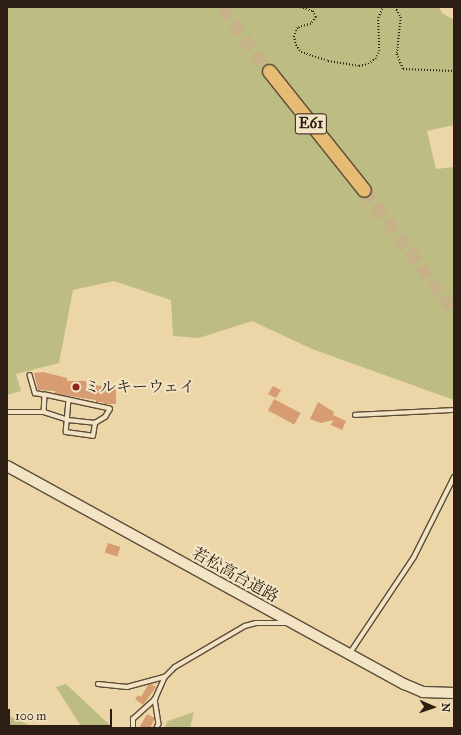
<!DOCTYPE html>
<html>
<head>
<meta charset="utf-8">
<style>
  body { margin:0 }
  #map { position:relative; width:461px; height:735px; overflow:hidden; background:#ecd6a7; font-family:"IM FELL Great Primer","Noto Serif JP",serif }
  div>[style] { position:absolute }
  .green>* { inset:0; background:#bdbc83 }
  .building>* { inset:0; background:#d79c71; transform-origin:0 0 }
  .highway-tunnel>* { height:13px; margin-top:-6.5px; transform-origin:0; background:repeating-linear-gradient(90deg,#c6b189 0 13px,transparent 0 19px) }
  .path>* { height:1.5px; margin-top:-0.75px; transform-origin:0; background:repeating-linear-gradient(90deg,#2c1e13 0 1px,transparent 0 3px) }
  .roads { filter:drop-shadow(1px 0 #5c4c38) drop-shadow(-1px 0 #5c4c38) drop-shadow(0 1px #5c4c38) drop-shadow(0 -1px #5c4c38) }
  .lane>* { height:3.5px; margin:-1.75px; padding:0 1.75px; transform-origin:1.75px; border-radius:1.75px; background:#f3e4c6 }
  .secondary>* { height:10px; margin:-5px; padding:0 5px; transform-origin:5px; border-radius:5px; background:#f3e4c6 }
  .highway>* { height:13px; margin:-6.5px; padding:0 6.5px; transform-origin:6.5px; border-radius:6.5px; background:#e6bb74 }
  .dots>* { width:11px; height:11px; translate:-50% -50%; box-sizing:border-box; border:2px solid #f3e4c6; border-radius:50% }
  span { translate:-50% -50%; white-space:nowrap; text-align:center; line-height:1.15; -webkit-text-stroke:4px #f3e4c6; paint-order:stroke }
  .shield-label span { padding:1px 3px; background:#f3e4c6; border:1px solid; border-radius:3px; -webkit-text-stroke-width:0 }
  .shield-label { font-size:15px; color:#2c1e13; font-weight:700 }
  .poi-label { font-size:16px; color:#2c1e13 }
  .left { translate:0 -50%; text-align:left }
  .street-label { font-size:16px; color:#2c1e13 }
  .frame { position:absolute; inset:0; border:8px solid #2c1e13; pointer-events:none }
  .north { position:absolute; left:413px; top:687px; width:40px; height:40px; -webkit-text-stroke:3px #f3e4c6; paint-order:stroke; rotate:92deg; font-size:11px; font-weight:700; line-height:16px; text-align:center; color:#2c1e13 }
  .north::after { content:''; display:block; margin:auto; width:14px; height:18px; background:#2c1e13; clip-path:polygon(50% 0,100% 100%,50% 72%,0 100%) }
  .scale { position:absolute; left:8px; top:709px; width:104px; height:18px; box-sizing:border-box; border:2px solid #2c1e13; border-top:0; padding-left:5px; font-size:12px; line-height:14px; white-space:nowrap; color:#2c1e13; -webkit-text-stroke:3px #f3e4c6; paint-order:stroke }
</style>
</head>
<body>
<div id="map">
  <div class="green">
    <div style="clip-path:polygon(7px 7px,439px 7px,442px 13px,454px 20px,454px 125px,427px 131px,436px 169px,454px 167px,454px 400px,312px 349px,252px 321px,199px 338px,173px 336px,171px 300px,114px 281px,73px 290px,59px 363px,16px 374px,21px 391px,7px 395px)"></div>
    <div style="clip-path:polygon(66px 684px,113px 728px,82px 728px,56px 687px)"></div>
    <div style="clip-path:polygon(194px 712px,190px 728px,164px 728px,168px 721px)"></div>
    <div style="clip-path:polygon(7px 715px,33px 727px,34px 728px,7px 728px)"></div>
  </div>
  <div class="building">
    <div style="clip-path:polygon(43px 372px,67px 378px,67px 381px,86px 381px,86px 383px,116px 389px,116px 404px,104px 404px,103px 402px,96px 402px,96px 400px,55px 394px,55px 391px,38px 390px,34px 373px)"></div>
    <div style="clip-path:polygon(273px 386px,281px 390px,276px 398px,268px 394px)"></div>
    <div style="left:274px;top:399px;width:30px;height:13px;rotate:28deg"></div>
    <div style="clip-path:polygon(318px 402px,334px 412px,333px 415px,346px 421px,342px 430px,331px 425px,333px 420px,321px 423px,310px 419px)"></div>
    <div style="left:108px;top:543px;width:13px;height:10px;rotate:18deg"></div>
    <div style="clip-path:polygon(151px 684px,156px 687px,143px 705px,135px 699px,138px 695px,141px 697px,148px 685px)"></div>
    <div style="clip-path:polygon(147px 714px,155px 718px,150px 728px,139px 728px)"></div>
  </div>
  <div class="highway-tunnel">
    <div style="left:222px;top:7px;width:79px;rotate:53.7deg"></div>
    <div style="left:364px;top:190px;width:151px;rotate:53.4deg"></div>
  </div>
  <div class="path">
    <div style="left:300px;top:7px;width:14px;rotate:17deg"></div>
    <div style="left:313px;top:11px;width:7px;rotate:63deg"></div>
    <div style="left:316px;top:17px;width:9px;rotate:126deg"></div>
    <div style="left:311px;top:24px;width:14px;rotate:163deg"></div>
    <div style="left:298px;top:28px;width:9px;rotate:117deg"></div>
    <div style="left:294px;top:36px;width:9px;rotate:77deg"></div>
    <div style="left:296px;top:45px;width:9px;rotate:54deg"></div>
    <div style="left:301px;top:52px;width:28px;rotate:18deg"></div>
    <div style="left:328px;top:61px;width:31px;rotate:9deg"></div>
    <div style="left:359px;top:66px;width:9px;rotate:-13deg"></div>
    <div style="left:368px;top:64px;width:9px;rotate:-36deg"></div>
    <div style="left:375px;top:59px;width:9px;rotate:-63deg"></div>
    <div style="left:379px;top:51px;width:33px;rotate:-92deg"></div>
    <div style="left:378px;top:18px;width:12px;rotate:-66deg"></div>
    <div style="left:395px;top:7px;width:12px;rotate:59deg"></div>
    <div style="left:401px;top:17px;width:37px;rotate:96deg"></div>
    <div style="left:397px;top:54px;width:16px;rotate:68deg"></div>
    <div style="left:403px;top:69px;width:51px;rotate:2.2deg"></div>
  </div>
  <div class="roads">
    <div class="lane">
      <div style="left:30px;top:375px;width:19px;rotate:74deg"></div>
      <div style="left:35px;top:393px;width:10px;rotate:11deg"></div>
      <div style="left:69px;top:400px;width:32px;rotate:95deg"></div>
      <div style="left:66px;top:432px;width:27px;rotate:8deg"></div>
      <div style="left:93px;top:436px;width:13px;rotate:-81deg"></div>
      <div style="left:7px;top:412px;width:37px"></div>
      <div style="left:44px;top:412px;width:25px;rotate:18deg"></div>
      <div style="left:68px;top:420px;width:27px;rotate:6deg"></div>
      <div style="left:95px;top:423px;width:12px;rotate:-31deg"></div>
      <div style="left:105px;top:417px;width:9px;rotate:-58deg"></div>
      <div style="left:110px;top:409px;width:66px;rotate:-167.8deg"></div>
      <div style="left:45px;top:395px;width:17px;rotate:93deg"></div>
      <div style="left:355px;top:415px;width:99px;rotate:-2.9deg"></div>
      <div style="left:350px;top:653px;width:115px;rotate:-56.3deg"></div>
      <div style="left:414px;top:557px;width:89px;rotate:-63.4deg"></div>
      <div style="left:98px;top:684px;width:29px;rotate:6deg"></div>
      <div style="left:127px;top:687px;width:39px;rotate:-15deg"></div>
      <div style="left:155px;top:699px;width:25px;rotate:81deg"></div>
      <div style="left:159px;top:724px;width:4px;rotate:117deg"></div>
      <div style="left:133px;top:728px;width:9px;rotate:-90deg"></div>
      <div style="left:133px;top:719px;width:30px;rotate:-42deg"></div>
      <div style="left:155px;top:699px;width:24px;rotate:-66deg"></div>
      <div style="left:165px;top:677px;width:14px;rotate:-45deg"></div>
      <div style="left:175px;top:667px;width:81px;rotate:-30.4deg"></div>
      <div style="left:245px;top:626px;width:11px;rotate:-15deg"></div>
      <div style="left:256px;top:623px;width:30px"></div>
    </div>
    <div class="secondary">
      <div style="left:7px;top:466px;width:453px;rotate:28.8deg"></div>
      <div style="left:404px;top:684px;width:21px;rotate:23deg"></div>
      <div style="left:423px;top:692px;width:31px;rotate:2deg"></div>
    </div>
    <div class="highway">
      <div style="left:269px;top:71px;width:152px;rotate:51.4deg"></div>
    </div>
  </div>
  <div class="dots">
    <div style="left:76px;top:387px;background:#8f2418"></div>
  </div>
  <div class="shield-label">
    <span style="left:311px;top:124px">E61</span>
  </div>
  <div class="poi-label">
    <span class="left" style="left:84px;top:387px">ミルキーウェイ</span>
  </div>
  <div class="street-label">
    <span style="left:235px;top:575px;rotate:29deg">若松高台道路</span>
  </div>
  <div class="frame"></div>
  <div class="north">N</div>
  <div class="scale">100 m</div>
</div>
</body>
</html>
